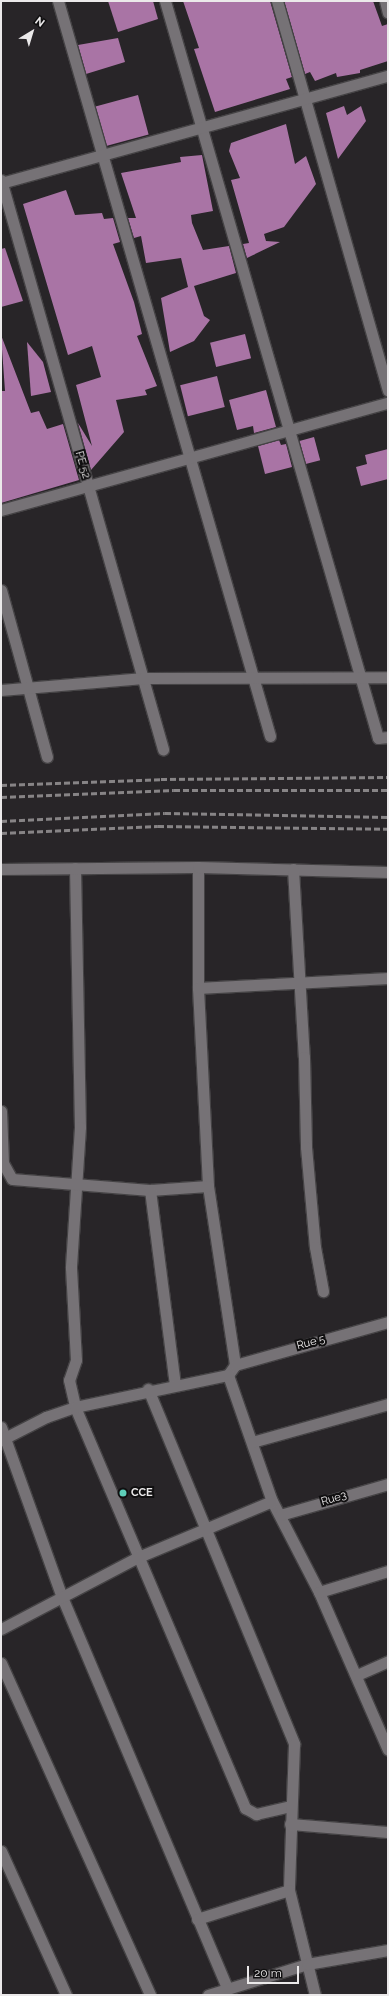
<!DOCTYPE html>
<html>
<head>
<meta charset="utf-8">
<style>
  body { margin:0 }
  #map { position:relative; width:389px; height:1996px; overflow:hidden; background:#282528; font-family:Raleway,sans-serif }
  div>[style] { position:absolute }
  .building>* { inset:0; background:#a974a5; transform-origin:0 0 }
  .roads { filter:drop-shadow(1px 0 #454345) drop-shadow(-1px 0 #454345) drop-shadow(0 1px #454345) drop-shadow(0 -1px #454345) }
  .minor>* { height:11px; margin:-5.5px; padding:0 5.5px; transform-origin:5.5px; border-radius:5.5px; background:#767276 }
  .rail>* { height:3px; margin-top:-1.5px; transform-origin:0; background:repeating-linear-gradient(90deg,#878486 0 6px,transparent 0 9px) }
  .dots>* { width:11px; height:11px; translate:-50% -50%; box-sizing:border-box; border:2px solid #100f10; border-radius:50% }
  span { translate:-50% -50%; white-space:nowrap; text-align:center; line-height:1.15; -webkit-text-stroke:4px #100f10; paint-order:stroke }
  .street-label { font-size:11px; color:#ebe9ea }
  .poi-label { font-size:11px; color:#ebe9ea; font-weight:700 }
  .left { translate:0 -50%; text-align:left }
  .frame { position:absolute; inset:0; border:2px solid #ebe9ea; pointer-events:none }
  .north { position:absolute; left:12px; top:12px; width:40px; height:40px; -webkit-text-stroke:3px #100f10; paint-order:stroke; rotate:38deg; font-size:11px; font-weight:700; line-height:16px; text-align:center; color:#ebe9ea }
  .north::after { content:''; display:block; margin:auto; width:14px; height:18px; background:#ebe9ea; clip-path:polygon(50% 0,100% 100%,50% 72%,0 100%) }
  .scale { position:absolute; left:247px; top:1966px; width:52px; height:18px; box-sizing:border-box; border:2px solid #ebe9ea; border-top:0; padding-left:5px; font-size:12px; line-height:14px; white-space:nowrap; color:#ebe9ea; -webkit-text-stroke:3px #100f10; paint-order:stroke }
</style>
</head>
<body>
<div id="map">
  <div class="building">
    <div style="clip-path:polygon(108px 1px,153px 1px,158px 19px,118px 32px)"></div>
    <div style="clip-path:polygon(183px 1px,270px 1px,292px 77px,286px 79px,290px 89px,215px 112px,194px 49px,199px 48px)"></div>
    <div style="clip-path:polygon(284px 1px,373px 1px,382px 26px,388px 24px,388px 61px,360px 70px,360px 73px,337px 77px,336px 73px,315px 81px,310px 72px,305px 74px)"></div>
    <div style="clip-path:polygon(118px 38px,125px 62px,86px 74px,78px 45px)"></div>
    <div style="left:138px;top:95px;width:41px;height:44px;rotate:75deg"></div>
    <div style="clip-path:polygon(344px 106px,347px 115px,361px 106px,366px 121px,338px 159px,326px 113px)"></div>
    <div style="clip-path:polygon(286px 124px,295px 164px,306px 156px,316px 184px,284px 227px,264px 234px,266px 241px,280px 242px,247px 258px,243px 244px,249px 243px,231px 180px,240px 178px,229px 151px,231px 143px)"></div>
    <div style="clip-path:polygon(202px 155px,213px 211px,191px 215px,192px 223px,203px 250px,229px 246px,236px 273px,194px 286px,204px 316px,210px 320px,194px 341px,170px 352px,161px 298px,188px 287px,181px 258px,146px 263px,141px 236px,134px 238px,128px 218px,136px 218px,121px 173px,181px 162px,180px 157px)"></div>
    <div style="clip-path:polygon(66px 190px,75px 215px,102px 213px,104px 219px,113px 218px,120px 242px,113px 244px,134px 302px,142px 334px,137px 336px,157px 386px,145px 390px,147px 395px,116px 400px,124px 432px,91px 470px,78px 423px,92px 446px,76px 385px,101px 377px,92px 346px,68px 355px,23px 204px)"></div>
    <div style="clip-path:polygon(5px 248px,23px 301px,1px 307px,1px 249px)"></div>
    <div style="left:245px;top:334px;width:25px;height:36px;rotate:76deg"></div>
    <div style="clip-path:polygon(1px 335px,31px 413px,39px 411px,47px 429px,63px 424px,79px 480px,1px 503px,1px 391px,5px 391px)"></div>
    <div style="clip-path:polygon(27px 342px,43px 362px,51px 392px,31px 396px)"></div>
    <div style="left:217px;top:376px;width:32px;height:38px;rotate:76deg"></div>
    <div style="clip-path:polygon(266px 390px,276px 427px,254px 433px,253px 426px,237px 430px,229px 400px)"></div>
    <div style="left:314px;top:437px;width:24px;height:15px;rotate:75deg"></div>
    <div style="clip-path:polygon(279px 440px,281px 445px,286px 444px,292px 467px,265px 474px,258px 446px)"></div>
    <div style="clip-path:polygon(388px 449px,388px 479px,361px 486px,356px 467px,367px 464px,365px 455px)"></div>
  </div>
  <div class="roads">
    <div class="minor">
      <div style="left:58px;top:1px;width:765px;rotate:73.91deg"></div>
      <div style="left:165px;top:1px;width:767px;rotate:73.88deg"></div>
      <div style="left:378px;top:738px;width:10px;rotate:-6deg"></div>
      <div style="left:277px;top:1px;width:405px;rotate:74.1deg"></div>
      <div style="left:385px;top:1px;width:12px;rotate:76deg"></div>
      <div style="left:1px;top:180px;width:592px;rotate:74.11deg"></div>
      <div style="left:1px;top:183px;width:402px;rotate:-15.5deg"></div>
      <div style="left:1px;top:510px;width:402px;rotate:-15.5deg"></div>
      <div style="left:1px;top:590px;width:173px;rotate:74.6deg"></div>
      <div style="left:1px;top:690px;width:143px;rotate:-4.8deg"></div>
      <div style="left:143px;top:678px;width:245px;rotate:-0.2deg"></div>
      <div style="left:198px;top:867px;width:121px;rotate:90deg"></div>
      <div style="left:198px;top:988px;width:198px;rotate:87.1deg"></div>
      <div style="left:208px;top:1186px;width:181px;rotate:81.4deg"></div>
      <div style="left:235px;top:1365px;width:12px;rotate:125deg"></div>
      <div style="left:228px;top:1375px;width:133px;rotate:70.8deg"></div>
      <div style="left:272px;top:1501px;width:102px;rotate:62.7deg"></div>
      <div style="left:319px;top:1592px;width:172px;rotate:66.4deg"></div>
      <div style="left:75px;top:868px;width:259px;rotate:88.9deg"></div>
      <div style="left:80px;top:1127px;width:141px;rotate:93.7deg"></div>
      <div style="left:71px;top:1268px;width:92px;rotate:86.9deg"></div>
      <div style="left:76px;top:1360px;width:21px;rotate:109deg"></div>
      <div style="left:69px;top:1380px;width:28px;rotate:77deg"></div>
      <div style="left:75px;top:1407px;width:436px;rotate:67deg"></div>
      <div style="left:245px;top:1808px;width:13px;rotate:29deg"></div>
      <div style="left:256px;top:1814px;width:35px;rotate:-13deg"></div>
      <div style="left:1px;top:869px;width:197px;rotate:-0.6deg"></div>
      <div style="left:198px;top:867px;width:190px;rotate:1.5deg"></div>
      <div style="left:293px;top:869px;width:188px;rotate:86.7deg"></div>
      <div style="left:304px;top:1057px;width:90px;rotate:88.7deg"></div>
      <div style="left:306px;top:1147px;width:100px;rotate:84.9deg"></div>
      <div style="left:315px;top:1247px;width:45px;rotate:79.7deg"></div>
      <div style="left:198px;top:988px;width:190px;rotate:-3deg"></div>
      <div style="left:1px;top:1111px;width:52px;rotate:87.8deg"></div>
      <div style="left:3px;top:1163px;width:18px;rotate:61deg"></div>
      <div style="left:12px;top:1179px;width:138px;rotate:4.6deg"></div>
      <div style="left:150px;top:1190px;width:58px;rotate:-3.9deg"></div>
      <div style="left:150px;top:1190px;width:196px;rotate:82.7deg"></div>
      <div style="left:235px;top:1365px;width:159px;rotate:-15.7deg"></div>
      <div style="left:148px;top:1389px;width:384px;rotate:67.6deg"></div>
      <div style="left:294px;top:1744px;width:146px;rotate:92deg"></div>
      <div style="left:289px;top:1890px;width:108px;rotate:76.1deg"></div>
      <div style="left:1px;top:1427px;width:181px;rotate:70.3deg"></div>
      <div style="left:62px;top:1597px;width:424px;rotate:67.1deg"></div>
      <div style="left:1px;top:1440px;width:51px;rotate:-27.1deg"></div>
      <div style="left:46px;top:1417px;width:31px;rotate:-19deg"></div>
      <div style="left:75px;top:1407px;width:156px;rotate:-11.8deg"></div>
      <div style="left:252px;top:1442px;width:141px;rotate:-15.6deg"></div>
      <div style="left:280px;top:1515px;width:112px;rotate:-16deg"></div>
      <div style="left:319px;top:1592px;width:72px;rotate:-16.9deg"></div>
      <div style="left:1px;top:1629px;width:153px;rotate:-27.7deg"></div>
      <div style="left:136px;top:1558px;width:147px;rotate:-22.7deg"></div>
      <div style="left:1px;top:1663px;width:364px;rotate:65.8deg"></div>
      <div style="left:357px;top:1675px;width:34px;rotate:-24deg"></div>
      <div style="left:290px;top:1824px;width:98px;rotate:4.7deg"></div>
      <div style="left:1px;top:1851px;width:158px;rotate:65.7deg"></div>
      <div style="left:197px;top:1919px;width:96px;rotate:-17.5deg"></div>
      <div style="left:208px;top:1995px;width:104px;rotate:-17.4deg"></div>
      <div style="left:307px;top:1964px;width:82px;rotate:-9.8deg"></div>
    </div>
  </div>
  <div class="rail">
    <div style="left:1px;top:785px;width:160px;rotate:-2.1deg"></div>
    <div style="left:161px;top:779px;width:227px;rotate:-0.5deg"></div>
    <div style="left:1px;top:797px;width:173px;rotate:-2.3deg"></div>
    <div style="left:174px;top:790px;width:214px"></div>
    <div style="left:1px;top:821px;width:164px;rotate:-2.8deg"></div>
    <div style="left:165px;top:813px;width:223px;rotate:1deg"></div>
    <div style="left:1px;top:833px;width:157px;rotate:-2.6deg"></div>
    <div style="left:158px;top:826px;width:230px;rotate:0.7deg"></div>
  </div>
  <div class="dots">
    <div style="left:123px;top:1493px;background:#5dceb9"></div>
  </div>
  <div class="street-label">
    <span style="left:82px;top:465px;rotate:74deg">PE 52</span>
    <span style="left:311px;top:1343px;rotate:-15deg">Rue 5</span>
    <span style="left:334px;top:1499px;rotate:-16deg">Rue3</span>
  </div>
  <div class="poi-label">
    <span class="left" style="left:131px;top:1493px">CCE</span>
  </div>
  <div class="frame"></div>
  <div class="north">N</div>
  <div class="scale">20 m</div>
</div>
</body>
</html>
